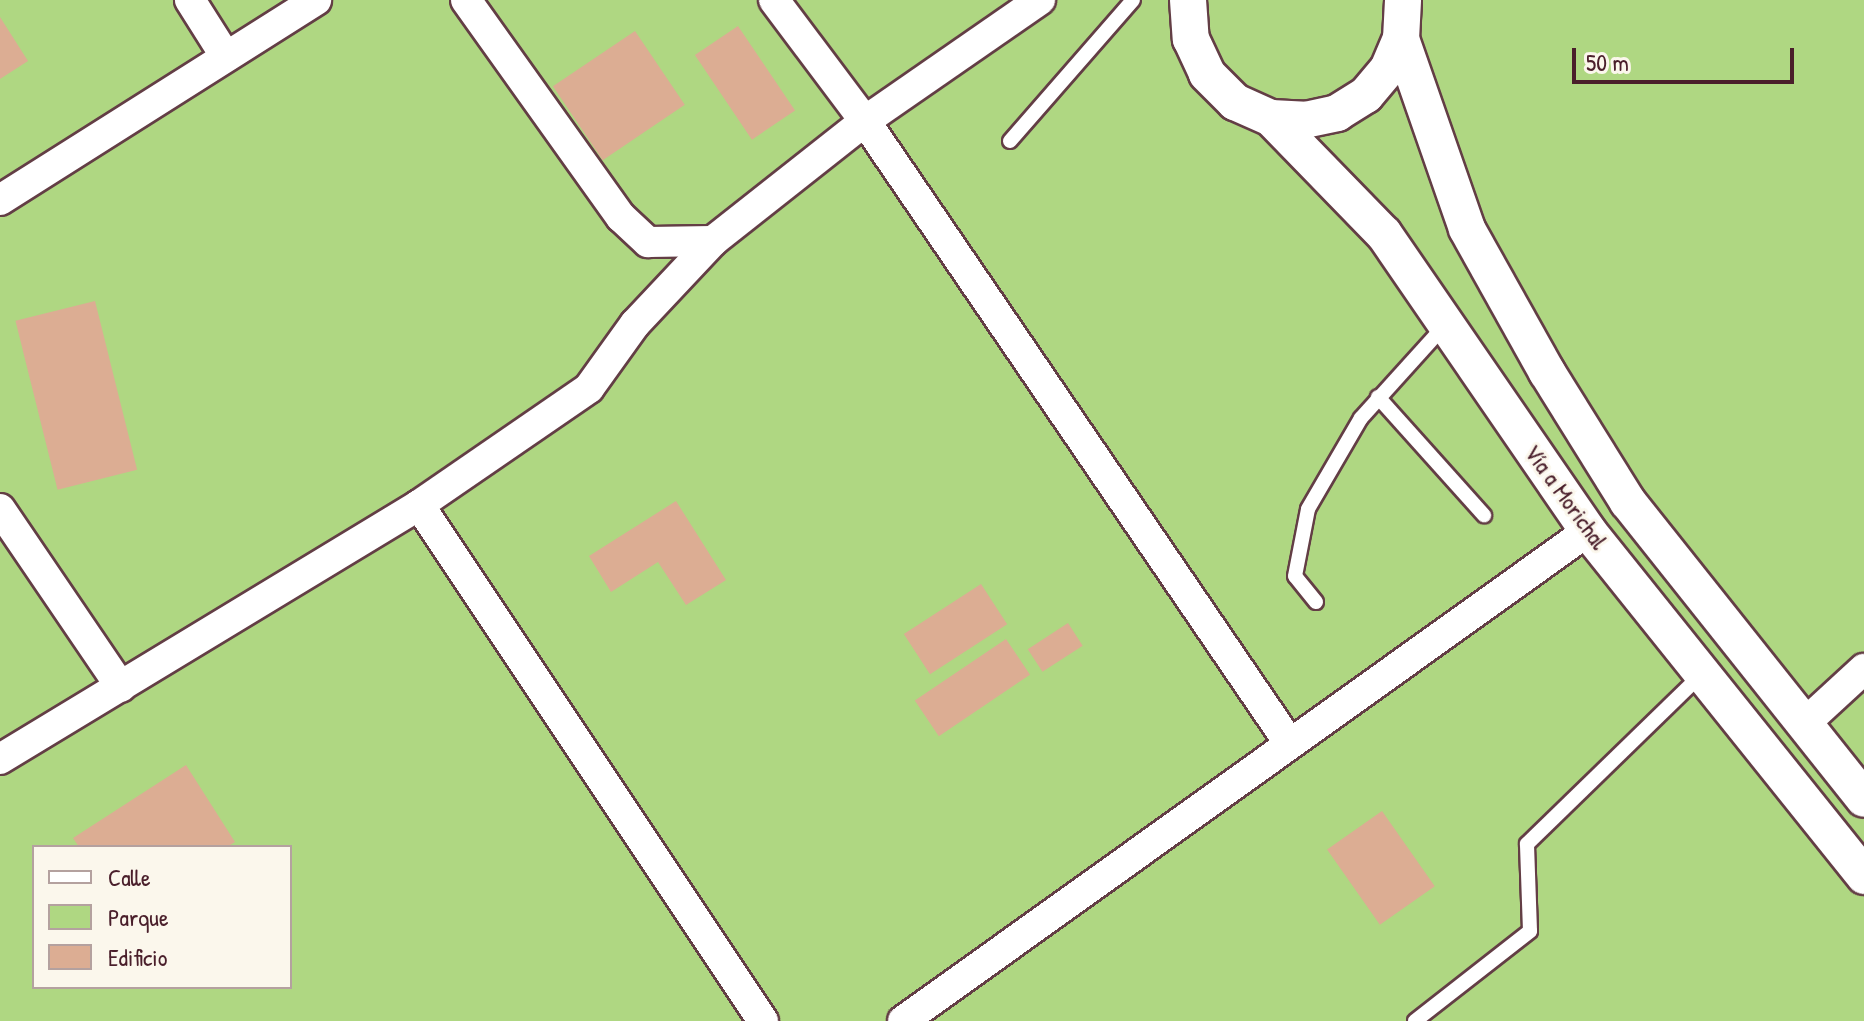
<!DOCTYPE html>
<html>
<head>
<meta charset="utf-8">
<style>
  body { margin:0 }
  #map { position:relative; width:1864px; height:1021px; overflow:hidden; background:#f2edd6; font-family:"Patrick Hand",sans-serif }
  div>[style] { position:absolute }
  .green>* { inset:0; background:#afd782 }
  .building>* { inset:0; background:#dcad93; transform-origin:0 0 }
  .roads { filter:drop-shadow(2px 0 #633e45) drop-shadow(-2px 0 #633e45) drop-shadow(0 2px #633e45) drop-shadow(0 -2px #633e45) }
  .service>* { height:14px; margin:-7px; padding:0 7px; transform-origin:7px; border-radius:7px; background:#fff }
  .minor>* { height:30px; margin:-15px; padding:0 15px; transform-origin:15px; border-radius:15px; background:#fff }
  .tertiary>* { height:36px; margin:-18px; padding:0 18px; transform-origin:18px; border-radius:18px; background:#fff }
  span { translate:-50% -50%; white-space:nowrap; text-align:center; line-height:1.15; -webkit-text-stroke:6px #fbf7ec; paint-order:stroke }
  .street-label { font-size:24px; color:#4a1f2b }
  .legend { position:absolute; left:32px; top:845px; width:260px; height:144px; box-sizing:border-box; background:#fbf7ec; border:2px solid #b4a19f; margin:0; padding:10px 14px; list-style:none; font-size:24px; color:#4a1f2b }
  .legend li { display:flex; align-items:center; gap:16px; height:40px }
  .legend b { width:40px; border:2px solid #b4a19f }
  .scale { position:absolute; left:1572px; top:48px; width:222px; height:36px; box-sizing:border-box; border:4px solid #4a1f2b; border-top:0; padding-left:10px; font-size:24px; line-height:28px; white-space:nowrap; color:#4a1f2b; -webkit-text-stroke:6px #fbf7ec; paint-order:stroke }
</style>
</head>
<body>
<div id="map">
  <div class="green">
    <div style="clip-path:polygon(evenodd,0 0,1864px 0,1864px 1021px,0 1021px,0 0,34px 847px,290px 847px,290px 987px,34px 987px,34px 847px)"></div>
  </div>
  <div class="building">
    <div style="clip-path:polygon(0 17px,28px 61px,0 79px)"></div>
    <div style="left:738px;top:26px;width:102px;height:52px;rotate:56deg"></div>
    <div style="left:635px;top:31px;width:89px;height:99px;rotate:56deg"></div>
    <div style="left:95px;top:301px;width:174px;height:82px;rotate:76deg"></div>
    <div style="clip-path:polygon(676px 501px,726px 580px,686px 605px,658px 562px,611px 592px,589px 556px)"></div>
    <div style="left:981px;top:584px;width:48px;height:92px;rotate:57deg"></div>
    <div style="left:1068px;top:623px;width:27px;height:48px;rotate:57deg"></div>
    <div style="left:1006px;top:639px;width:43px;height:110px;rotate:56deg"></div>
    <div style="clip-path:polygon(186px 765px,235px 842px,227px 847px,79px 847px,73px 838px)"></div>
    <div style="left:1382px;top:811px;width:92px;height:67px;rotate:55deg"></div>
  </div>
  <div class="roads">
    <div class="service">
      <div style="left:1010px;top:141px;width:187px;rotate:-48.9deg"></div>
      <div style="left:1378px;top:397px;width:159px;rotate:48.1deg"></div>
      <div style="left:1316px;top:602px;width:33px;rotate:-129deg"></div>
      <div style="left:1295px;top:576px;width:68px;rotate:-79deg"></div>
      <div style="left:1308px;top:509px;width:105px;rotate:-59.8deg"></div>
      <div style="left:1361px;top:418px;width:127px;rotate:-47.9deg"></div>
      <div style="left:1415px;top:1021px;width:146px;rotate:-38deg"></div>
      <div style="left:1530px;top:931px;width:87px;rotate:-92deg"></div>
      <div style="left:1527px;top:844px;width:243px;rotate:-44.2deg"></div>
    </div>
    <div class="minor">
      <div style="left:190px;top:0;width:67px;rotate:57.7deg"></div>
      <div style="left:466px;top:0;width:267px;rotate:54.5deg"></div>
      <div style="left:621px;top:217px;width:37px;rotate:43deg"></div>
      <div style="left:648px;top:242px;width:65px;rotate:-0.9deg"></div>
      <div style="left:774px;top:0;width:151px;rotate:53.1deg"></div>
      <div style="left:865px;top:121px;width:751px;rotate:55.7deg"></div>
      <div style="left:0;top:200px;width:374px;rotate:-32.3deg"></div>
      <div style="left:419px;top:505px;width:620px;rotate:56.31deg"></div>
      <div style="left:0;top:509px;width:215px;rotate:55.8deg"></div>
      <div style="left:1803px;top:725px;width:83px;rotate:-42.6deg"></div>
      <div style="left:0;top:759px;width:490px;rotate:-31.2deg"></div>
      <div style="left:419px;top:505px;width:206px;rotate:-34.5deg"></div>
      <div style="left:589px;top:388px;width:79px;rotate:-54.3deg"></div>
      <div style="left:635px;top:324px;width:114px;rotate:-46.8deg"></div>
      <div style="left:713px;top:241px;width:194px;rotate:-38.3deg"></div>
      <div style="left:865px;top:121px;width:213px;rotate:-34.7deg"></div>
      <div style="left:903px;top:1021px;width:842px;rotate:-35.58deg"></div>
    </div>
    <div class="tertiary">
      <div style="left:1188px;top:0;width:39px;rotate:86deg"></div>
      <div style="left:1191px;top:39px;width:38px;rotate:65deg"></div>
      <div style="left:1207px;top:74px;width:40px;rotate:45deg"></div>
      <div style="left:1235px;top:102px;width:39px;rotate:24deg"></div>
      <div style="left:1271px;top:118px;width:34px;rotate:3deg"></div>
      <div style="left:1305px;top:120px;width:33px;rotate:-12deg"></div>
      <div style="left:1337px;top:113px;width:34px;rotate:-32deg"></div>
      <div style="left:1366px;top:95px;width:34px;rotate:-50deg"></div>
      <div style="left:1388px;top:69px;width:33px;rotate:-67deg"></div>
      <div style="left:1401px;top:39px;width:39px;rotate:-87deg"></div>
      <div style="left:1401px;top:39px;width:201px;rotate:70.8deg"></div>
      <div style="left:1467px;top:229px;width:164px;rotate:60.8deg"></div>
      <div style="left:1547px;top:372px;width:153px;rotate:58.1deg"></div>
      <div style="left:1628px;top:502px;width:379px;rotate:51.5deg"></div>
      <div style="left:1271px;top:118px;width:162px;rotate:45.8deg"></div>
      <div style="left:1384px;top:234px;width:360px;rotate:55.5deg"></div>
      <div style="left:1588px;top:531px;width:442px;rotate:51.3deg"></div>
    </div>
  </div>
  <div class="street-label">
    <span style="left:1566px;top:497px;rotate:54deg">Vía a Morichal</span>
  </div>
  <ul class="legend">
  <li><b style="height:10px;background:#fff"></b>Calle</li>
  <li><b style="height:22px;background:#afd782"></b>Parque</li>
  <li><b style="height:22px;background:#dcad93"></b>Edificio</li>
  </ul>
  <div class="scale">50 m</div>
</div>
</body>
</html>
